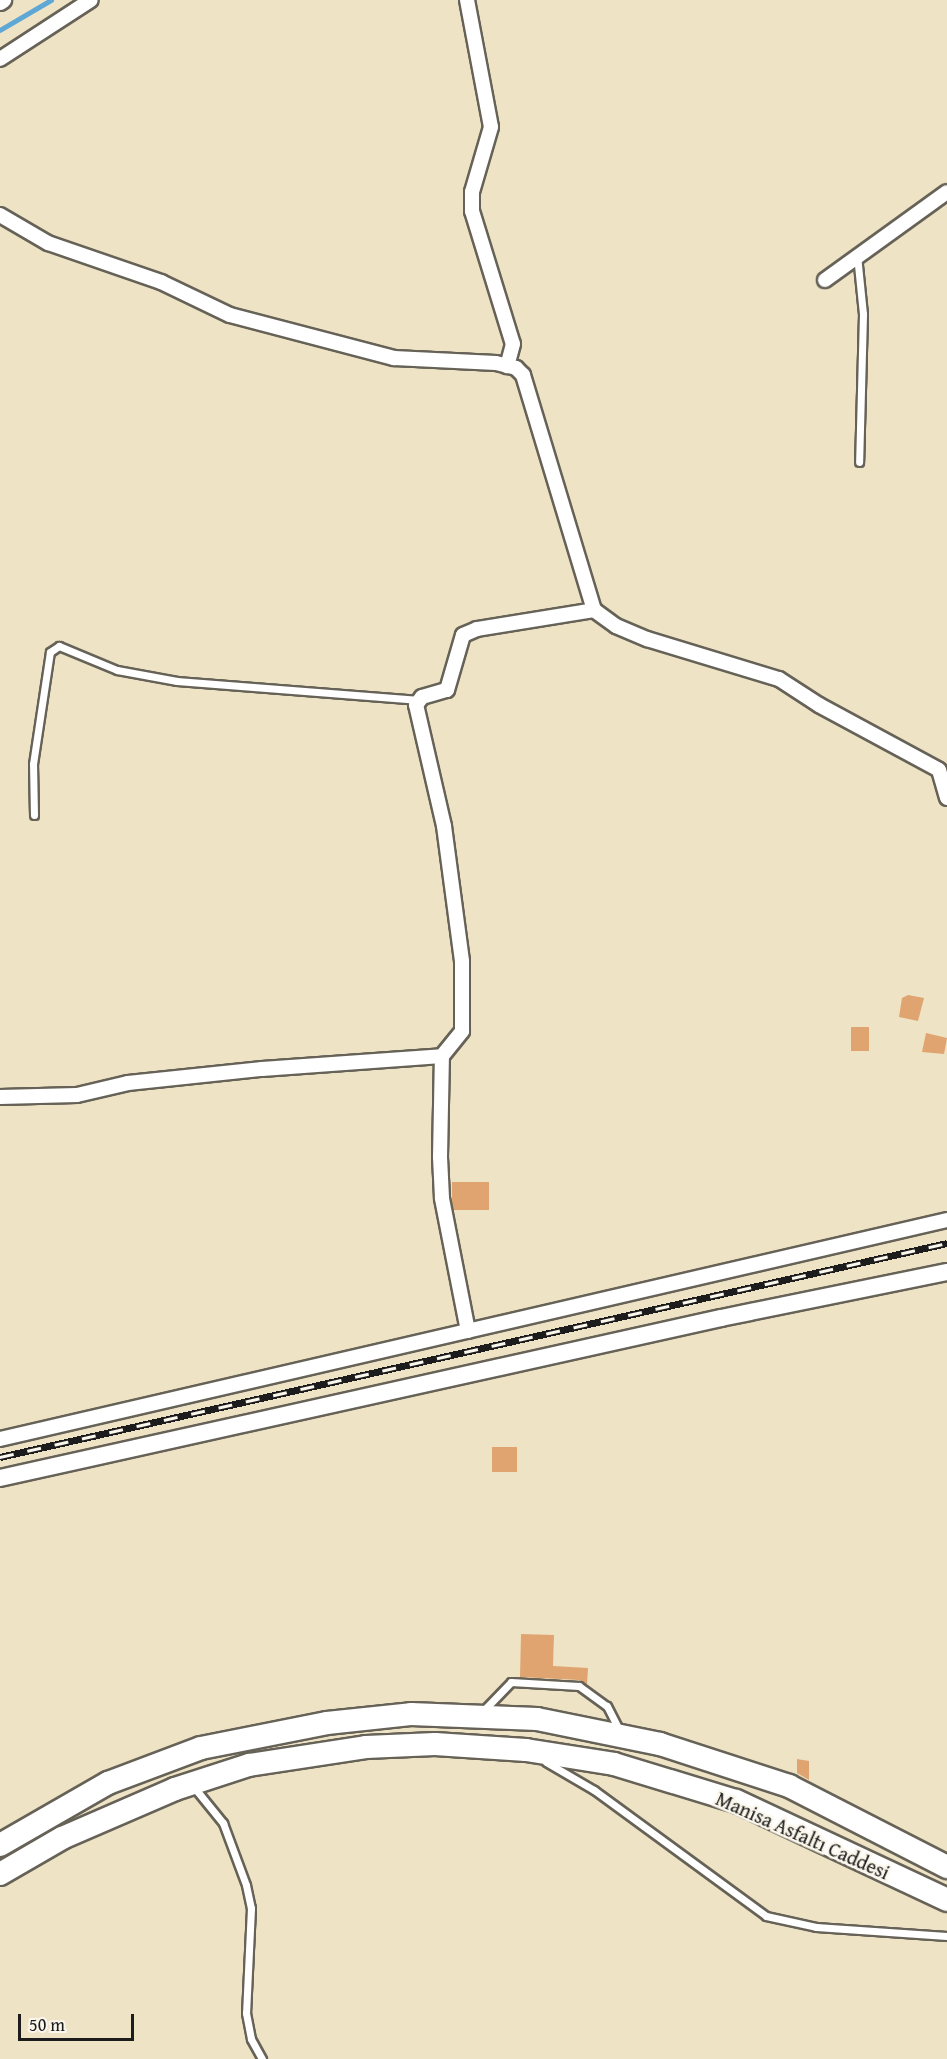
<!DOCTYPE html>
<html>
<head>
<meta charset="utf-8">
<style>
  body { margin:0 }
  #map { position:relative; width:947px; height:2059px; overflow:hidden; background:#efe3c5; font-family:"Gentium Book Plus",serif }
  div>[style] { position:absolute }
  .stream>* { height:4.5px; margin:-2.25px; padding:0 2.25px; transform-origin:2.25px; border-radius:2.25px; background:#5fa8d6 }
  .building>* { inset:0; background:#dfa46f; transform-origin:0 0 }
  .roads { filter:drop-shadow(2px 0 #666257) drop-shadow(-2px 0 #666257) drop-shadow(0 2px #666257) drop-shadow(0 -2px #666257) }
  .service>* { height:7px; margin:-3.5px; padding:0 3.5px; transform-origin:3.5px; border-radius:3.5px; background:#fff }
  .minor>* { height:14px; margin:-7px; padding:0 7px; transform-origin:7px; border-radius:7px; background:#fff }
  .tertiary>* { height:16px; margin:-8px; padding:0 8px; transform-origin:8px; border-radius:8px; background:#fff }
  .trunk>* { height:22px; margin:-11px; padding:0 11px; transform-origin:11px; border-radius:11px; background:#fff }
  .rail>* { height:7px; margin-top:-3.5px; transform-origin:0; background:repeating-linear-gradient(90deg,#fbf7ec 0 14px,#1c1c1c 0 28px); box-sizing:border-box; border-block:2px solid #1c1c1c }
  span { translate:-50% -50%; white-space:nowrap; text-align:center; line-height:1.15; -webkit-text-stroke:5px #fbf7ec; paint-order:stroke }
  .street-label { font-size:20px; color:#1c1c1c }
  .scale { position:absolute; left:18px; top:2014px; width:116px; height:27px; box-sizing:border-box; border:3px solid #1c1c1c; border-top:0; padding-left:8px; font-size:18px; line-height:21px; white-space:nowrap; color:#1c1c1c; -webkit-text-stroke:4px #fbf7ec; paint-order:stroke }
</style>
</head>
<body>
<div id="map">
  <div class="stream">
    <div style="left:0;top:30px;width:59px;rotate:-30.5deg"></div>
  </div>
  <div class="building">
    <div style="clip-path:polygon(908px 995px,924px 998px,918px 1021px,899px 1017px,902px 998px)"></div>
    <div style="left:851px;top:1027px;width:18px;height:24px"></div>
    <div style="clip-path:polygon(926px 1033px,947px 1038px,944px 1054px,922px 1052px)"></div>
    <div style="left:452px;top:1182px;width:37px;height:28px"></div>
    <div style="left:492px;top:1447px;width:25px;height:25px"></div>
    <div style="clip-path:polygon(521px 1634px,554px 1635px,553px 1666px,588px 1668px,587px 1685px,579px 1680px,520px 1677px)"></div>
    <div style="clip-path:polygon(797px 1759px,809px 1761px,809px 1780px,797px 1773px)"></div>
  </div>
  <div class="roads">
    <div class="service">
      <div style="left:857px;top:255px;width:59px;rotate:84.2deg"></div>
      <div style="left:863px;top:314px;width:148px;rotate:91.5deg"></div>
      <div style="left:34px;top:815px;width:51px;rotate:-91.1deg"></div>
      <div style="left:33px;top:764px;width:113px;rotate:-81.4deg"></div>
      <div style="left:50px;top:652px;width:11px;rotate:-34deg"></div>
      <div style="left:59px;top:646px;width:63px;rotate:22.5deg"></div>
      <div style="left:117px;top:670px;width:61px;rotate:10.4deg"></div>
      <div style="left:177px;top:681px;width:243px;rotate:4.5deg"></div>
      <div style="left:483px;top:1711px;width:40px;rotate:-46deg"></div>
      <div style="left:511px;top:1682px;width:68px;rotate:3.4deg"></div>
      <div style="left:579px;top:1686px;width:34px;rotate:36deg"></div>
      <div style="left:607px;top:1706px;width:29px;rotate:63deg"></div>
      <div style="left:546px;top:1762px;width:56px;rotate:30.3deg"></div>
      <div style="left:594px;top:1790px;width:213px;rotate:36.2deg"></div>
      <div style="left:766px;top:1916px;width:51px;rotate:12.4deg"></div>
      <div style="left:816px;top:1927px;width:131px;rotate:3.9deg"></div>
      <div style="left:193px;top:1786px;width:48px;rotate:51deg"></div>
      <div style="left:223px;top:1823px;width:66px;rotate:69.6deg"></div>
      <div style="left:246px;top:1885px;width:24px;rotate:78deg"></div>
      <div style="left:251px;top:1908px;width:105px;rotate:92.7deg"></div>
      <div style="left:246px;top:2013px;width:26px;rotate:79deg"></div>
      <div style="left:251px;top:2039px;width:23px;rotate:61deg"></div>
    </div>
    <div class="minor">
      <div style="left:467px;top:0;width:129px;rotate:79.3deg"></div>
      <div style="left:491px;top:127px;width:68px;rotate:106.3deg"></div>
      <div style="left:472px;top:192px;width:19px;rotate:90deg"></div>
      <div style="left:472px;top:211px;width:139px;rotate:72.9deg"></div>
      <div style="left:513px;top:344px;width:23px;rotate:105deg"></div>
      <div style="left:0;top:59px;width:108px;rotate:-33deg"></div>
      <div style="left:0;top:215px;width:56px;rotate:30.3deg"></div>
      <div style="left:48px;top:243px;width:120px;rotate:19deg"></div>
      <div style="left:161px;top:282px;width:76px;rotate:25.6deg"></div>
      <div style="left:230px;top:315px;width:170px;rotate:14.7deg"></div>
      <div style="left:394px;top:358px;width:102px;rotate:2.8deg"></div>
      <div style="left:496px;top:363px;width:21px;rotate:14deg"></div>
      <div style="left:516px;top:368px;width:10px;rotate:45deg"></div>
      <div style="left:523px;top:375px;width:245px;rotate:73.2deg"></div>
      <div style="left:594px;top:610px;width:27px;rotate:36deg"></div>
      <div style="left:616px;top:626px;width:34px;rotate:23deg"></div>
      <div style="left:647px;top:639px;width:138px;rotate:16.9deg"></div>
      <div style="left:779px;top:679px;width:48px;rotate:33deg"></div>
      <div style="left:819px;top:705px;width:136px;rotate:28.4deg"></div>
      <div style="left:939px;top:770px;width:29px;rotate:74deg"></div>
      <div style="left:825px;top:280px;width:150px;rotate:-35.8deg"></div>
      <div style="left:0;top:1097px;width:77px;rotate:-1.5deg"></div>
      <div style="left:77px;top:1095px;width:52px;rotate:-13.2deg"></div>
      <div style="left:128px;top:1083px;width:135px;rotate:-6deg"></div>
      <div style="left:262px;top:1069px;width:180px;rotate:-4.1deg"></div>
      <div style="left:468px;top:1331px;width:136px;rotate:-101.1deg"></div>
      <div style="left:442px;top:1198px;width:41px;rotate:-92.8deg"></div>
      <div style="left:440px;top:1157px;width:101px;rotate:-88.9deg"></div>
      <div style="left:442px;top:1056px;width:32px;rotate:-51deg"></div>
      <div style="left:462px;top:1031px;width:70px;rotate:-90deg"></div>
      <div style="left:462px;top:961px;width:136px;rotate:-97.6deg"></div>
      <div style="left:444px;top:826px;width:124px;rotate:-103deg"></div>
      <div style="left:416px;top:705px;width:10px;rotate:-53deg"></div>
      <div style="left:422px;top:697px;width:26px;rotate:-16deg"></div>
      <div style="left:447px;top:690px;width:57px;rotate:-73.8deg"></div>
      <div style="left:463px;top:635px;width:15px;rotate:-23deg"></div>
      <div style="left:477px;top:629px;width:119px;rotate:-9.2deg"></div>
      <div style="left:0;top:1439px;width:972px;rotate:-13.02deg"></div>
    </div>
    <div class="tertiary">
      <div style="left:0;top:2px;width:4px;rotate:-34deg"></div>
      <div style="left:0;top:1478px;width:739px;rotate:-12.51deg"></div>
      <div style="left:721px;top:1318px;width:231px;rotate:-11.5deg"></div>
    </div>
    <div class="trunk">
      <div style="left:0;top:1845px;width:125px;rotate:-29.9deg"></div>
      <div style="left:108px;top:1783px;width:99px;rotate:-20.6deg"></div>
      <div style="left:201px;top:1748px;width:128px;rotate:-11.2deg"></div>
      <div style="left:327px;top:1723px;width:84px;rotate:-6.1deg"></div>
      <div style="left:411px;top:1714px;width:126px;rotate:2.3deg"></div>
      <div style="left:537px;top:1719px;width:126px;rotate:11.5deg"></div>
      <div style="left:660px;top:1744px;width:136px;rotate:18deg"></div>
      <div style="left:789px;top:1786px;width:178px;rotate:27.1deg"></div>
      <div style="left:0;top:1874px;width:72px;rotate:-30.1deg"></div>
      <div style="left:62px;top:1838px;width:123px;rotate:-23.4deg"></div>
      <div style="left:175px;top:1789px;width:78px;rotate:-18deg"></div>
      <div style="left:249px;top:1765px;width:118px;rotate:-8.7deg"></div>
      <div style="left:366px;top:1747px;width:69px;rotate:-2.5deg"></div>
      <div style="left:435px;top:1744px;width:91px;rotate:3.8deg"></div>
      <div style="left:526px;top:1750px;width:89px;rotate:9deg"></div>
      <div style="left:614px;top:1764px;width:127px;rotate:16.9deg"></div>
      <div style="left:736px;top:1801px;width:233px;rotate:25.1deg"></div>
    </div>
  </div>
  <div class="rail">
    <div style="left:0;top:1457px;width:971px;rotate:-12.73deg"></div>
  </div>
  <div class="street-label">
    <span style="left:803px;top:1835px;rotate:24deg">Manisa Asfaltı Caddesi</span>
  </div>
  <div class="scale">50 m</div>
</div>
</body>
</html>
